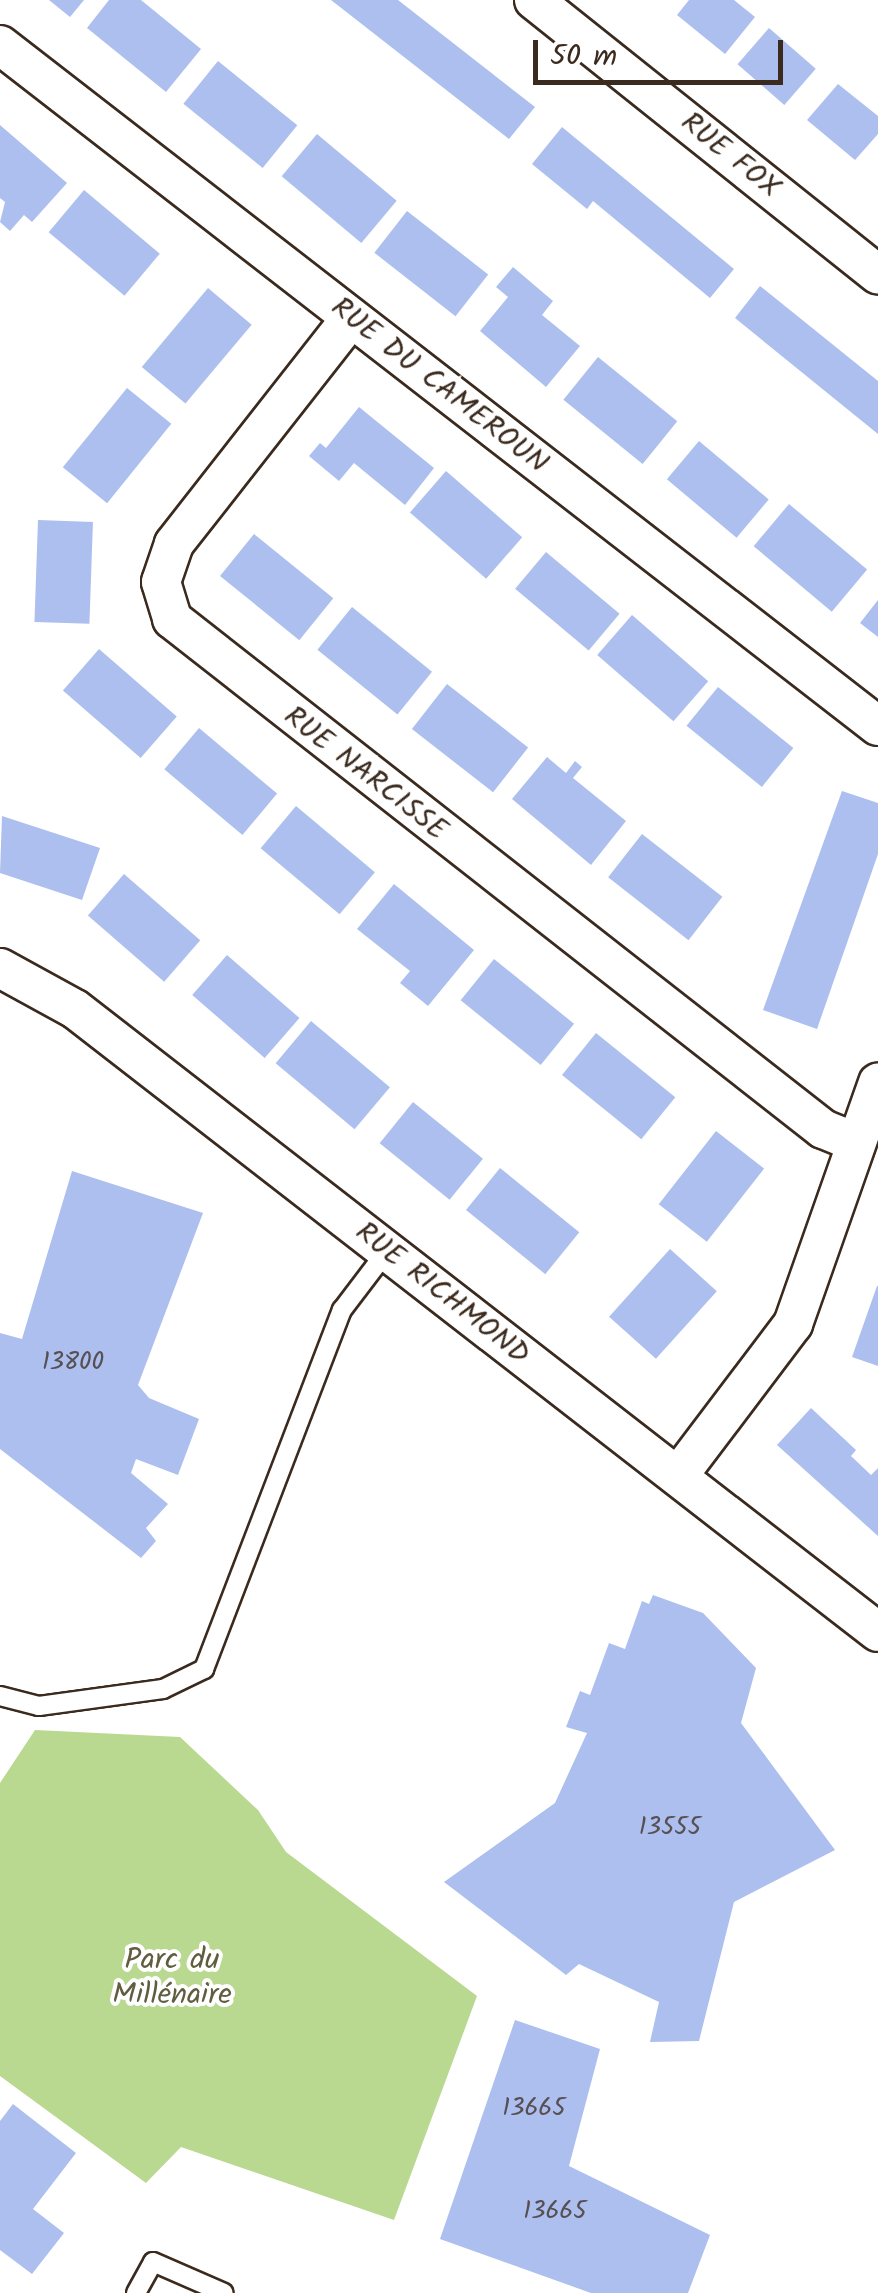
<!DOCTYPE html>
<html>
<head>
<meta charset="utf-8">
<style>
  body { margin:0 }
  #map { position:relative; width:878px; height:2293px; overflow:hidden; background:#fff; font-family:Kalam,sans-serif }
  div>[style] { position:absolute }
  .green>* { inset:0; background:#b9d890 }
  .building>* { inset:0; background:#acbfee; transform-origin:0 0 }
  .roads { filter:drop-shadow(2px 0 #3b2a1e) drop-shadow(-2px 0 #3b2a1e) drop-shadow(0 2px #3b2a1e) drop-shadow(0 -2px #3b2a1e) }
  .lane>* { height:18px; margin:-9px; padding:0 9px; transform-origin:9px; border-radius:9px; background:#fff }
  .street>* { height:38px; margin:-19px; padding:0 19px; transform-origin:19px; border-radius:19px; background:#fff }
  span { translate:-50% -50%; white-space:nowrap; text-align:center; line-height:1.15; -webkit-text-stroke:8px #fff; paint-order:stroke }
  .number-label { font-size:25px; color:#574f52 }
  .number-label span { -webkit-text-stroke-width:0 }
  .street-label { font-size:30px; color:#3b2a1e }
  .park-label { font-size:30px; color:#615e40 }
  .scale { position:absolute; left:533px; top:40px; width:250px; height:45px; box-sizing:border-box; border:5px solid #3b2a1e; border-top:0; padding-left:12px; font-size:30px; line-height:35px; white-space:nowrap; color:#3b2a1e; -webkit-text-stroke:8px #fff; paint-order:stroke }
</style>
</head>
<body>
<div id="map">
  <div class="green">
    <div style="clip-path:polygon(35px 1730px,180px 1737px,258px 1810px,286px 1852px,477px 1996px,394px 2220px,181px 2147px,146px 2183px,0 2076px,0 1783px)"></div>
  </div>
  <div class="building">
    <div style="clip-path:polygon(49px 0,84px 0,70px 17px)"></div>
    <div style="clip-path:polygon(109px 0,141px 0,201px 49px,166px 92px,87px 28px)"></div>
    <div style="clip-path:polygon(331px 0,398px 0,535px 107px,509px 139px)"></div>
    <div style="clip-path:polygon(689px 0,734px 0,755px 17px,725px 54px,677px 15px)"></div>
    <div style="left:769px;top:28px;width:62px;height:48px;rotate:41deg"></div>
    <div style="left:218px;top:61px;width:102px;height:55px;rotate:39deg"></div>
    <div style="clip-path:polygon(838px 84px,878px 116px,878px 134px,855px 160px,807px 120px)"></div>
    <div style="clip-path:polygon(0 125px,67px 183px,32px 222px,24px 215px,10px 231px,0 222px,5px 202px,0 198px)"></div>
    <div style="clip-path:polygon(562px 127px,734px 269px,710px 298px,593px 201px,587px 209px,532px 164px)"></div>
    <div style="left:317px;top:134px;width:104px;height:55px;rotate:40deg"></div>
    <div style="left:84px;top:190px;width:99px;height:55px;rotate:40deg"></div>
    <div style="left:407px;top:211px;width:103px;height:53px;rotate:38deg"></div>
    <div style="clip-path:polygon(513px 267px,553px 301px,542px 315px,580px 346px,546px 387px,480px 331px,508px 297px,496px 287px)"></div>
    <div style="clip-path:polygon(760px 286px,878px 381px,878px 434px,735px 318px)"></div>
    <div style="left:208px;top:288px;width:57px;height:103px;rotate:40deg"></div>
    <div style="left:598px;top:357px;width:102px;height:55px;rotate:39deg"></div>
    <div style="left:127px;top:388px;width:57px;height:102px;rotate:39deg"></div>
    <div style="clip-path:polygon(359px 407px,434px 468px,405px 505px,354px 463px,339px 481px,309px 456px,320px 443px,326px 448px)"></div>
    <div style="left:699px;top:441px;width:91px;height:50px;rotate:40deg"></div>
    <div style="left:446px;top:471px;width:101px;height:55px;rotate:41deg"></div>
    <div style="left:789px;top:504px;width:102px;height:55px;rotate:40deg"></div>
    <div style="left:38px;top:520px;width:55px;height:102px;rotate:2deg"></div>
    <div style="left:254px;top:534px;width:102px;height:54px;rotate:39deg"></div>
    <div style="left:546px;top:552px;width:96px;height:48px;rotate:40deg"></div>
    <div style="clip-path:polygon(878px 600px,878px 637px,860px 623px)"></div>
    <div style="left:352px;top:607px;width:103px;height:55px;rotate:39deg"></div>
    <div style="left:632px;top:615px;width:101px;height:53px;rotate:41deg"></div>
    <div style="left:99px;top:649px;width:103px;height:55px;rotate:41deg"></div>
    <div style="left:447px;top:684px;width:103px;height:57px;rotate:38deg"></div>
    <div style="left:718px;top:687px;width:97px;height:50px;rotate:39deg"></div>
    <div style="left:199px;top:728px;width:102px;height:54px;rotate:40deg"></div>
    <div style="clip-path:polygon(547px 757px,566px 773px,575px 761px,582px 767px,573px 778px,626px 821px,591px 865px,512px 799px)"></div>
    <div style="clip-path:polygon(842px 791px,878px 803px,878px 854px,817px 1029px,763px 1010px)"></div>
    <div style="left:296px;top:806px;width:103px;height:55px;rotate:40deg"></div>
    <div style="clip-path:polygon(2px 816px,100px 848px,82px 900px,0 873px)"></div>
    <div style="left:642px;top:834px;width:102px;height:55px;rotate:38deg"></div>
    <div style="left:124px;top:874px;width:101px;height:55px;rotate:41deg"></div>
    <div style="clip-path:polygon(394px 884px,474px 950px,428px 1006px,400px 983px,410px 971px,357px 929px)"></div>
    <div style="left:227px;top:955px;width:96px;height:53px;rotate:41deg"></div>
    <div style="left:494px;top:959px;width:103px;height:53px;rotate:39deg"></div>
    <div style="left:311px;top:1021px;width:103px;height:55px;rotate:40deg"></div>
    <div style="left:596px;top:1033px;width:102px;height:54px;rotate:39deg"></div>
    <div style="left:413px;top:1102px;width:90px;height:53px;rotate:39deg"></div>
    <div style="left:716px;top:1131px;width:61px;height:93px;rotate:38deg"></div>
    <div style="left:500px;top:1168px;width:102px;height:54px;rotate:39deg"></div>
    <div style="clip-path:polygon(72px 1171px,203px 1213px,138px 1385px,149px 1398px,199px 1419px,178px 1475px,136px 1459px,131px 1473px,168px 1504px,146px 1528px,156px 1541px,141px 1558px,0 1449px,0 1333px,22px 1339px)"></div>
    <div style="left:670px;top:1249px;width:63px;height:91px;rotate:42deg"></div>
    <div style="clip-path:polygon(877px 1286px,878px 1286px,878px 1366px,852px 1357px)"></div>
    <div style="clip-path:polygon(811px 1408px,856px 1450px,851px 1456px,871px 1475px,878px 1468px,878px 1536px,777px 1445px)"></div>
    <div style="clip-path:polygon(653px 1595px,703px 1613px,756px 1668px,741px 1723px,835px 1850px,734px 1902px,699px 2041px,650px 2042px,659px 2002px,579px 1964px,566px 1975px,444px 1882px,555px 1803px,587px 1733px,566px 1727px,580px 1691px,590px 1695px,609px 1643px,625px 1649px,642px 1601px,649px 1604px)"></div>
    <div style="clip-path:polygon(515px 2020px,600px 2049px,569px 2166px,710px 2235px,688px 2293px,591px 2293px,440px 2239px)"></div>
    <div style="clip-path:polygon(13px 2104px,76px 2153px,33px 2209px,64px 2233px,32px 2274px,0 2250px,0 2121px)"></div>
  </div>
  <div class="roads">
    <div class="lane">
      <div style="left:0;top:1696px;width:40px;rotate:14.4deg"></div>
      <div style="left:39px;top:1706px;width:125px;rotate:-7.8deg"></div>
      <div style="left:163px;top:1689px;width:46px;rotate:-26deg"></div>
      <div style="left:204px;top:1669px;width:385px;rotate:-69deg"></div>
      <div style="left:342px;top:1310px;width:73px;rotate:-52.8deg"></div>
      <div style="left:136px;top:2293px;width:35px;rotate:-61deg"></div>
      <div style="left:153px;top:2262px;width:77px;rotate:23.6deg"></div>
    </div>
    <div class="street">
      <div style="left:534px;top:0;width:440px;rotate:38.6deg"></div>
      <div style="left:0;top:45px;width:1111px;rotate:37.8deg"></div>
      <div style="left:351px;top:318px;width:287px;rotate:128.1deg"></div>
      <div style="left:174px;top:544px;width:40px;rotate:108.9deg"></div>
      <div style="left:161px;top:582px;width:39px;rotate:73deg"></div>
      <div style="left:172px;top:619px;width:827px;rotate:38.08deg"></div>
      <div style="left:823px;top:1129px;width:35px;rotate:22deg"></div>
      <div style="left:0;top:968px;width:85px;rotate:28.7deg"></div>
      <div style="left:75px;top:1009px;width:1016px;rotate:37.81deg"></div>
      <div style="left:678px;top:1476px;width:191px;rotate:-52.9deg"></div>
      <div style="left:793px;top:1324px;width:256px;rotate:-70.6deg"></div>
    </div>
  </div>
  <div class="number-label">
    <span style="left:73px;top:1362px">13800</span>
    <span style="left:670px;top:1827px">13555</span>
    <span style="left:534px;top:2108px">13665</span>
    <span style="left:555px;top:2211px">13665</span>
  </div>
  <div class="street-label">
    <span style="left:730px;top:156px;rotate:39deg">RUE FOX</span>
    <span style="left:439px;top:386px;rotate:38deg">RUE DU CAMEROUN</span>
    <span style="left:365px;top:774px;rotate:38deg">RUE NARCISSE</span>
    <span style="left:442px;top:1294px;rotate:38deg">RUE RICHMOND</span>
  </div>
  <div class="park-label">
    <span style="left:172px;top:1977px">Parc du<br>Millénaire</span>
  </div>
  <div class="scale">50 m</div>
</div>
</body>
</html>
